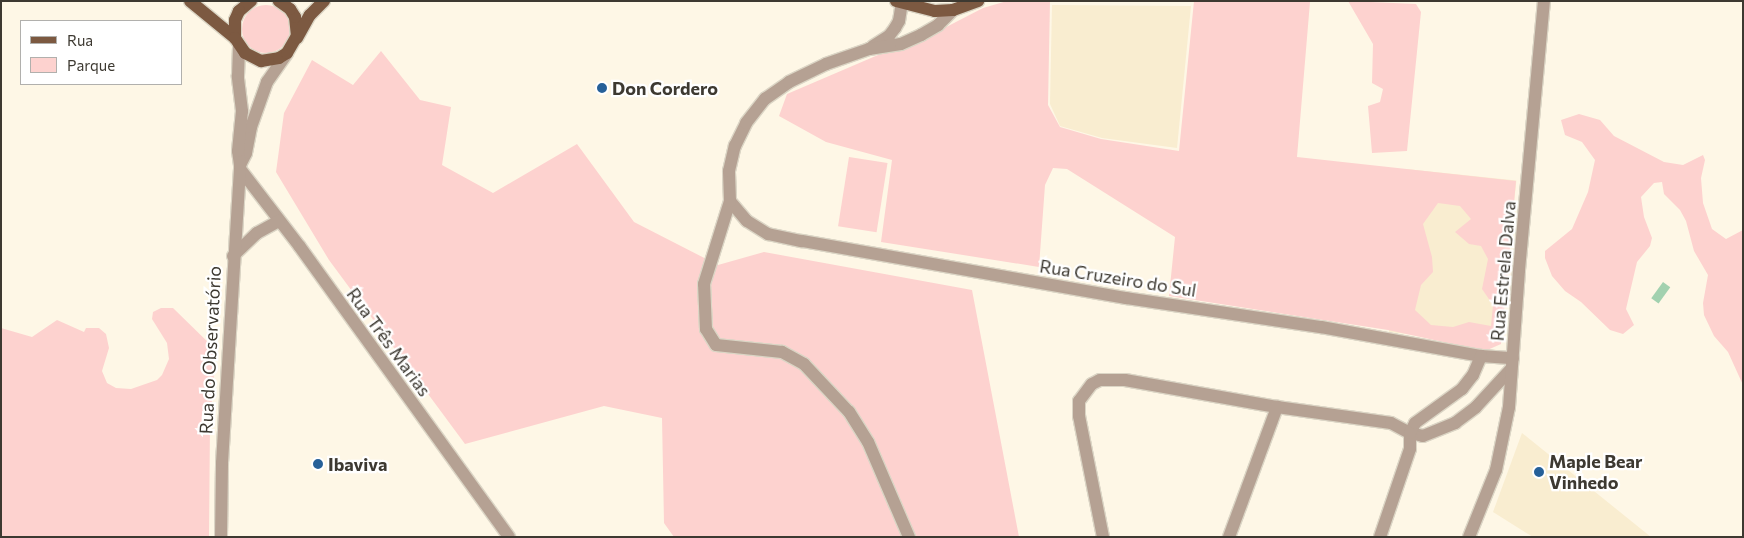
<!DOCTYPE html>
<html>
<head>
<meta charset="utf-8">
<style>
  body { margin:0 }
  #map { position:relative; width:1744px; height:538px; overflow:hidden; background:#fef7e6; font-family:Commissioner,sans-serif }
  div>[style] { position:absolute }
  .built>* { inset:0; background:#f9edd0; transform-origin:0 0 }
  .green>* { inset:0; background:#fdd2cf; transform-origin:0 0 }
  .round { border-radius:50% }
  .water>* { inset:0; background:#a2d1af; transform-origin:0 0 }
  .roads { filter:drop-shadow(1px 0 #dbd5c5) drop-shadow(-1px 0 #dbd5c5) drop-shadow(0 1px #dbd5c5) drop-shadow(0 -1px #dbd5c5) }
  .minor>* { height:12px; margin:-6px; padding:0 6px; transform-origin:6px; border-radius:6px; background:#b5a193 }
  .major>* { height:12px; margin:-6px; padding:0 6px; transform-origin:6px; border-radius:6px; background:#7c5941 }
  .dots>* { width:14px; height:14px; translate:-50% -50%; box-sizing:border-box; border:2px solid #fff; border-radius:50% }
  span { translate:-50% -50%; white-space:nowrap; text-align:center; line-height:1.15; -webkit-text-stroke:4.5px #fff; paint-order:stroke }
  .poi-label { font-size:18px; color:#3d3931; font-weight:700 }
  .left { translate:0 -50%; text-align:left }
  .street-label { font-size:18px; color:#3d3931 }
  .frame { position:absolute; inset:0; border:2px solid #3d3931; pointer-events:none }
  .legend { position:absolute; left:20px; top:20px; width:162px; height:65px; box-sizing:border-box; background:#fff; border:1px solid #b1b0ad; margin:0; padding:6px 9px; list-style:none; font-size:15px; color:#3d3931 }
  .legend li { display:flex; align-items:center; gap:10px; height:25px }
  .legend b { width:25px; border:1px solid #b1b0ad }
</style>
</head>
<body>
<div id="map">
  <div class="built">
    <div style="clip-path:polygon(1052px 5px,1191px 6px,1177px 148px,1102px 138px,1060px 126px,1050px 104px)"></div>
    <div style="left:1406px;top:169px;width:111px;height:164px;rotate:6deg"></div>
    <div style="clip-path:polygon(1522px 433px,1651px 537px,1533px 537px,1493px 512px)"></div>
  </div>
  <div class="green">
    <div style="clip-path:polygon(evenodd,1007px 1px,1050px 1px,1048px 105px,1060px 127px,1101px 139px,1179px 151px,1194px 1px,1310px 2px,1297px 157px,1516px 181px,1501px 344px,1485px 351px,1388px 330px,1169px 296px,1175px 237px,1067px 169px,1053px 168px,1045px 185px,1039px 267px,881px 242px,892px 160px,826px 142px,779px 116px,787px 94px,878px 55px,925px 38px,983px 8px,1007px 1px,1438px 203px,1460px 206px,1471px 219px,1455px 232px,1469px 244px,1481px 246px,1488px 259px,1482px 289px,1493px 305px,1491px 326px,1469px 322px,1453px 327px,1431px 325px,1415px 310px,1421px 285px,1433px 272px,1432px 257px,1423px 224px,1438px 203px)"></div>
    <div style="clip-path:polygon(1348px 1px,1416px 4px,1421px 12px,1407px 151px,1372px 153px,1368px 106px,1380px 102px,1383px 89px,1372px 83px,1373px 44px)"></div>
    <div class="round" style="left:242px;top:5px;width:48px;height:48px"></div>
    <div style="clip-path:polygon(381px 51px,420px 100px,451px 107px,442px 165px,493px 193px,577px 144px,634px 222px,718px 265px,764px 252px,972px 290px,1019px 537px,674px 537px,664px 523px,662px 418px,604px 406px,465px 444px,329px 260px,276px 172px,284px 113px,312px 60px,353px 85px)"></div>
    <div style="clip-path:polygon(1579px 114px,1600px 120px,1614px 136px,1664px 162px,1683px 165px,1703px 155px,1705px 160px,1701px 178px,1703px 203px,1712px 229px,1726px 239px,1743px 230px,1743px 385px,1728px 352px,1714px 336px,1704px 315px,1703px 303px,1708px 275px,1694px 251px,1686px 221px,1680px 210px,1664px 194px,1662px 182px,1654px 183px,1641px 197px,1644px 217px,1652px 238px,1650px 246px,1637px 262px,1626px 309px,1634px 325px,1623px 334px,1610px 330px,1581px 302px,1565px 291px,1552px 276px,1545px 258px,1545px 251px,1572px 229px,1588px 192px,1595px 160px,1582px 142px,1565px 135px,1561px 120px)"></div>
    <div style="left:849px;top:157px;width:39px;height:70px;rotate:9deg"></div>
    <div style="clip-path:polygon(161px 308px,173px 308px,216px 350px,210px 423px,209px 537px,1px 537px,1px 328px,32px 337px,57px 320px,84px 332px,86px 328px,99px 328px,106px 334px,109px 348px,102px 371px,107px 383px,116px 388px,131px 389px,157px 380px,162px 375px,169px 359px,167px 343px,152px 319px,153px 312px)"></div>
  </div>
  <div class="water">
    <div style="left:1663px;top:282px;width:9px;height:20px;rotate:36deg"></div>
  </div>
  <div class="roads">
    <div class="minor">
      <div style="left:873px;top:46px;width:19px;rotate:-32deg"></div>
      <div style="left:889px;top:36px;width:10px;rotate:-53deg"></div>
      <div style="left:895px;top:28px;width:8px;rotate:-60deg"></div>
      <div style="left:899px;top:21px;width:19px;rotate:-81deg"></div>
      <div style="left:240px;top:165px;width:13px;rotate:-63deg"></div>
      <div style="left:246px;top:153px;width:26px;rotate:-79deg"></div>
      <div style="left:251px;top:127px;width:48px;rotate:-70.4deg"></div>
      <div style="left:267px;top:82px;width:35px;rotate:-55deg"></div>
      <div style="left:240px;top:169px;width:98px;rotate:52.4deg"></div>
      <div style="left:300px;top:247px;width:357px;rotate:54.2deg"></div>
      <div style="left:730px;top:201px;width:26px;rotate:50deg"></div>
      <div style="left:747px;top:221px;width:25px;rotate:32deg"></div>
      <div style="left:768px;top:234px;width:35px;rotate:12deg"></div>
      <div style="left:802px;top:241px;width:329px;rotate:10deg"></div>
      <div style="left:1126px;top:298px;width:197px;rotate:8.5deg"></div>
      <div style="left:1321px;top:327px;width:163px;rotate:10.3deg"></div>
      <div style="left:1481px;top:356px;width:32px;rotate:4deg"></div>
      <div style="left:233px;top:256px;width:33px;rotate:-44deg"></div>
      <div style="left:257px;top:233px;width:25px;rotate:-29deg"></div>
      <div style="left:221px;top:537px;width:74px;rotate:-89.2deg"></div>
      <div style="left:222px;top:463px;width:299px;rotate:-86.5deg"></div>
      <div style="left:240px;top:165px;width:14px;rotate:-98deg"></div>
      <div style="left:238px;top:151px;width:40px;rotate:-84.3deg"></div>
      <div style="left:242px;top:111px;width:35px;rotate:-97deg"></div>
      <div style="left:238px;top:76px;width:30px;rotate:-88deg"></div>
      <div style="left:909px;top:537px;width:103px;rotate:-113.3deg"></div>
      <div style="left:868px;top:442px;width:36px;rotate:-122deg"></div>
      <div style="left:849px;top:412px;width:66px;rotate:-133.2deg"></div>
      <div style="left:804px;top:364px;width:25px;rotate:-151deg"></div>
      <div style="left:782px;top:352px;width:66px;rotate:-173.9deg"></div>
      <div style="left:716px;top:345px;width:19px;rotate:-122deg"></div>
      <div style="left:706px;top:329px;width:45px;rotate:-92.5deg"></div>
      <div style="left:704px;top:284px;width:87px;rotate:-72.6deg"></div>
      <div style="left:730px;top:201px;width:30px;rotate:-92deg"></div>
      <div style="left:729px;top:171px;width:26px;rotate:-77deg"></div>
      <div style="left:735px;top:146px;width:25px;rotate:-64deg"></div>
      <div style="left:746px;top:123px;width:31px;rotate:-52deg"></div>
      <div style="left:765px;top:99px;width:29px;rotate:-35deg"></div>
      <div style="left:789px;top:82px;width:41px;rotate:-25.9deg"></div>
      <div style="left:826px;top:64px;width:46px;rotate:-19.2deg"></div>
      <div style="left:869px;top:49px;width:32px;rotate:-9deg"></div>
      <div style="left:901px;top:44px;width:22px;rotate:-24deg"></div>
      <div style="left:921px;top:35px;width:20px;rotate:-30deg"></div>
      <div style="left:938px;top:25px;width:21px;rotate:-45deg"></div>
      <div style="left:1103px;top:537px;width:123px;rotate:-101.2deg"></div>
      <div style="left:1079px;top:416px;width:15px;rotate:-90deg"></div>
      <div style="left:1079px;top:401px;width:21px;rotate:-53deg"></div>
      <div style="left:1092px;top:384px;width:9px;rotate:-27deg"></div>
      <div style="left:1100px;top:380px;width:25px"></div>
      <div style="left:1125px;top:380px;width:154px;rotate:10.1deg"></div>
      <div style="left:1277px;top:407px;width:115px;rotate:8deg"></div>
      <div style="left:1391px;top:423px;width:21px;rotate:28deg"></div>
      <div style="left:1410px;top:433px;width:13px;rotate:13deg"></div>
      <div style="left:1423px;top:436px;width:35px;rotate:-22deg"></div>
      <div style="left:1455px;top:423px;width:26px;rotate:-37deg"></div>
      <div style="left:1476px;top:407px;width:52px;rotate:-47.4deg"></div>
      <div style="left:1229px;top:537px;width:139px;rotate:-69.7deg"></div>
      <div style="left:1380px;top:537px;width:93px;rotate:-71.2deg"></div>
      <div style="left:1410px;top:449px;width:16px;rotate:-90deg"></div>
      <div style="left:1410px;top:433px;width:11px;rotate:-63deg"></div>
      <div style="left:1415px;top:423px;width:58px;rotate:-35.9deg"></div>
      <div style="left:1462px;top:389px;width:18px;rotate:-52deg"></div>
      <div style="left:1473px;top:375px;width:21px;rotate:-67deg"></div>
      <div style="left:1469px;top:537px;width:72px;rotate:-68.1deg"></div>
      <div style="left:1496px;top:470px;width:64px;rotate:-78.3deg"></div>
      <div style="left:1509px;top:407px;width:137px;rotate:-85.8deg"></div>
      <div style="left:1519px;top:270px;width:270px;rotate:-84.7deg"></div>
    </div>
    <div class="major">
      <div style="left:190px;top:1px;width:58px;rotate:39.4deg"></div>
      <div style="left:251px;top:1px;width:16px;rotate:140deg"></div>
      <div style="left:239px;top:11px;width:10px;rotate:114deg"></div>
      <div style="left:235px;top:20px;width:18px;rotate:90deg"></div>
      <div style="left:235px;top:38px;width:18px;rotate:56deg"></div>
      <div style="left:245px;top:53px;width:18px;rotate:27deg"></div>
      <div style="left:261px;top:61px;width:18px;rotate:-9deg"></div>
      <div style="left:279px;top:58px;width:9px;rotate:-32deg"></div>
      <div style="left:287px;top:53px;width:20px;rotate:-60deg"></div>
      <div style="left:297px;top:36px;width:19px;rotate:-96deg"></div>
      <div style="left:295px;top:17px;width:9px;rotate:-122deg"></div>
      <div style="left:290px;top:9px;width:14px;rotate:-144deg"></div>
      <div style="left:896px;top:1px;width:40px;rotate:14.4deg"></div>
      <div style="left:935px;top:11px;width:18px;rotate:-3deg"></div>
      <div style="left:953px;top:10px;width:27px;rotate:-20deg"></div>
      <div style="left:297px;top:38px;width:26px;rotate:-61deg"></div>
      <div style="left:310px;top:15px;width:20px;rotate:-45deg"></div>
    </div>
  </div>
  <div class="dots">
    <div style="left:602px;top:88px;background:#266098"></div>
    <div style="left:318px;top:464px;background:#266098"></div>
    <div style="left:1539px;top:472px;background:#266098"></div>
  </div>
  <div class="poi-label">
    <span class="left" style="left:612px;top:88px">Don Cordero</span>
    <span class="left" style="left:1549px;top:472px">Maple Bear<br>Vinhedo</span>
    <span class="left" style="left:328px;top:464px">Ibaviva</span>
  </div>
  <div class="street-label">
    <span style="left:1503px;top:271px;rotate:-85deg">Rua Estrela Dalva</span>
    <span style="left:1118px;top:278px;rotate:9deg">Rua Cruzeiro do Sul</span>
    <span style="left:389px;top:342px;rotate:54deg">Rua Três Marias</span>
    <span style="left:210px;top:350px;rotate:-87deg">Rua do Observatório</span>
  </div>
  <div class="frame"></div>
  <ul class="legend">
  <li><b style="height:6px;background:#7c5941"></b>Rua</li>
  <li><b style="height:14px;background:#fdd2cf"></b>Parque</li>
  </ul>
</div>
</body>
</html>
